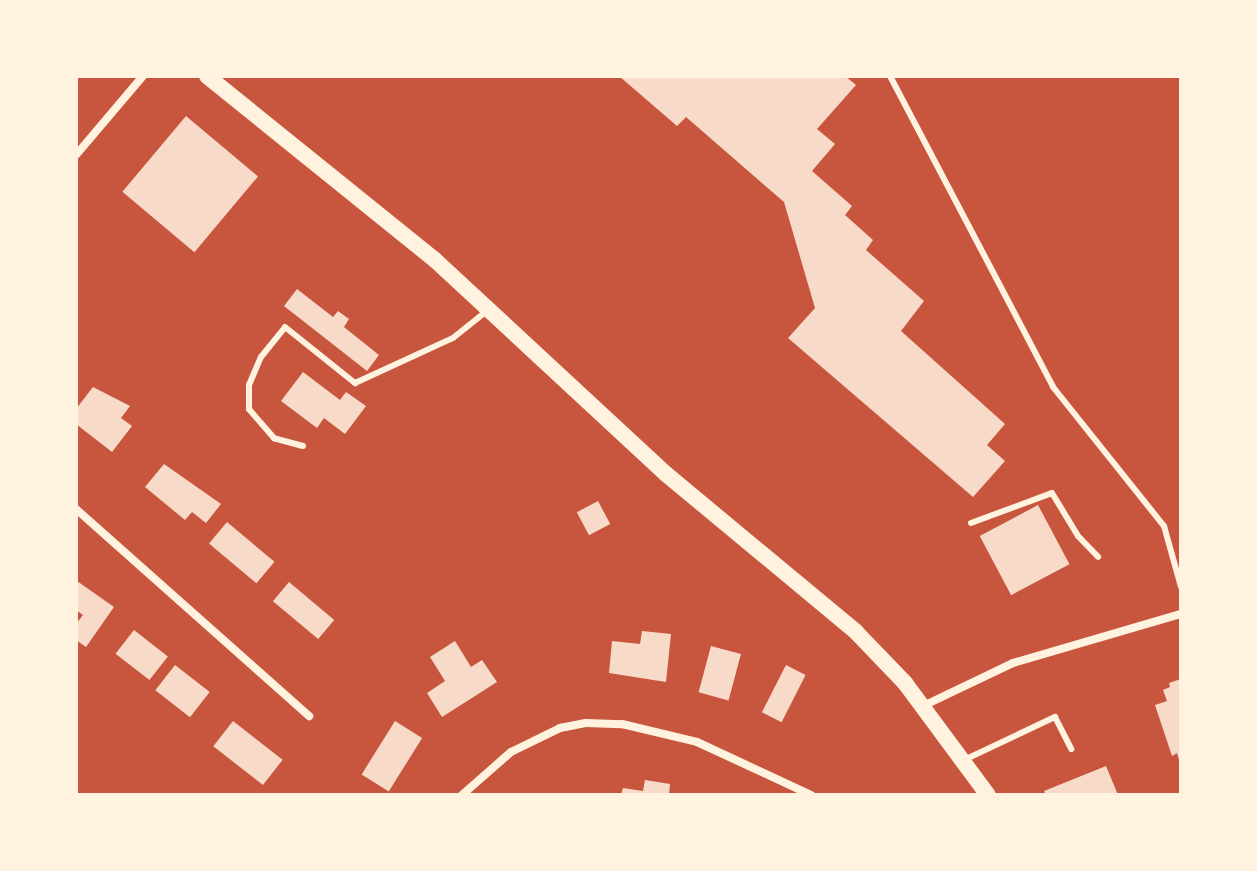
<!DOCTYPE html>
<html>
<head>
<meta charset="utf-8">
<style>
  body { margin:0 }
  #map { position:relative; width:1257px; height:871px; overflow:hidden; background:#c8553d; font-family:"Public Sans",sans-serif }
  div>[style] { position:absolute }
  .building>* { inset:0; background:#f7dbc8; transform-origin:0 0 }
  .service>* { height:6px; margin:-3px; padding:0 3px; transform-origin:3px; border-radius:3px; background:#fff3e0 }
  .minor>* { height:8px; margin:-4px; padding:0 4px; transform-origin:4px; border-radius:4px; background:#fff3e0 }
  .secondary>* { height:16px; margin:-8px; padding:0 8px; transform-origin:8px; border-radius:8px; background:#fff3e0 }
  span { translate:-50% -50%; white-space:nowrap; text-align:center; line-height:1.15; -webkit-text-stroke:8px #fff3e0; paint-order:stroke }
  .frame { position:absolute; inset:0; border:78px solid #fff3e0; pointer-events:none }
</style>
</head>
<body>
<div id="map">
  <div class="building">
    <div style="clip-path:polygon(619px 76px,845px 76px,856px 85px,817px 129px,835px 144px,812px 171px,852px 206px,845px 215px,873px 240px,866px 250px,924px 301px,901px 331px,1005px 424px,987px 445px,1005px 461px,973px 497px,788px 338px,815px 308px,784px 202px,686px 117px,677px 126px)"></div>
    <div style="left:186px;top:116px;width:94px;height:99px;rotate:40deg"></div>
    <div style="clip-path:polygon(297px 289px,333px 317px,338px 311px,349px 319px,344px 327px,379px 355px,367px 371px,284px 306px)"></div>
    <div style="clip-path:polygon(303px 372px,340px 400px,346px 392px,366px 406px,345px 434px,324px 418px,317px 428px,281px 401px)"></div>
    <div style="clip-path:polygon(93px 387px,130px 406px,121px 418px,132px 426px,112px 452px,76px 424px,76px 409px)"></div>
    <div style="clip-path:polygon(164px 464px,221px 504px,206px 523px,192px 512px,185px 520px,145px 487px)"></div>
    <div style="left:598px;top:501px;width:26px;height:24px;rotate:62deg"></div>
    <div style="left:1038px;top:505px;width:67px;height:66px;rotate:62deg"></div>
    <div style="left:227px;top:522px;width:62px;height:28px;rotate:40deg"></div>
    <div style="clip-path:polygon(77px 581px,114px 607px,86px 647px,76px 640px,76px 624px,83px 615px,76px 610px)"></div>
    <div style="left:289px;top:582px;width:59px;height:25px;rotate:40deg"></div>
    <div style="left:134px;top:630px;width:43px;height:30px;rotate:38deg"></div>
    <div style="clip-path:polygon(642px 631px,671px 634px,666px 682px,609px 673px,612px 641px,640px 644px)"></div>
    <div style="clip-path:polygon(455px 641px,471px 667px,482px 660px,497px 682px,442px 717px,427px 693px,445px 681px,430px 657px)"></div>
    <div style="left:711px;top:646px;width:31px;height:48px;rotate:15deg"></div>
    <div style="left:175px;top:665px;width:44px;height:32px;rotate:38deg"></div>
    <div style="left:786px;top:665px;width:22px;height:53px;rotate:27deg"></div>
    <div style="clip-path:polygon(1181px 679px,1181px 762px,1180px 763px,1177px 753px,1172px 756px,1155px 705px,1167px 701px,1163px 690px,1170px 687px,1169px 683px)"></div>
    <div style="left:233px;top:721px;width:63px;height:32px;rotate:38deg"></div>
    <div style="left:395px;top:721px;width:32px;height:63px;rotate:32deg"></div>
    <div style="clip-path:polygon(1106px 766px,1118px 795px,1046px 795px,1044px 791px)"></div>
    <div style="clip-path:polygon(645px 780px,670px 784px,669px 795px,621px 795px,623px 788px,643px 791px)"></div>
  </div>
  <div class="service">
    <div style="left:890px;top:76px;width:351px;rotate:62.3deg"></div>
    <div style="left:1053px;top:387px;width:178px;rotate:51.4deg"></div>
    <div style="left:1164px;top:526px;width:63px;rotate:74.4deg"></div>
    <div style="left:303px;top:446px;width:30px;rotate:-165deg"></div>
    <div style="left:274px;top:438px;width:38px;rotate:-131deg"></div>
    <div style="left:249px;top:409px;width:24px;rotate:-90deg"></div>
    <div style="left:249px;top:385px;width:30px;rotate:-67deg"></div>
    <div style="left:261px;top:357px;width:38px;rotate:-51deg"></div>
    <div style="left:285px;top:327px;width:90px;rotate:38.7deg"></div>
    <div style="left:355px;top:383px;width:108px;rotate:-24.7deg"></div>
    <div style="left:453px;top:338px;width:45px;rotate:-38.7deg"></div>
    <div style="left:971px;top:523px;width:86px;rotate:-20.3deg"></div>
    <div style="left:1052px;top:493px;width:50px;rotate:58.8deg"></div>
    <div style="left:1078px;top:536px;width:29px;rotate:46deg"></div>
    <div style="left:964px;top:760px;width:101px;rotate:-25.3deg"></div>
    <div style="left:1055px;top:717px;width:36px;rotate:63deg"></div>
  </div>
  <div class="minor">
    <div style="left:76px;top:155px;width:104px;rotate:-49.7deg"></div>
    <div style="left:76px;top:509px;width:312px;rotate:41.6deg"></div>
    <div style="left:923px;top:706px;width:100px;rotate:-25.5deg"></div>
    <div style="left:1013px;top:663px;width:175px;rotate:-16.3deg"></div>
    <div style="left:462px;top:795px;width:65px;rotate:-41.3deg"></div>
    <div style="left:511px;top:752px;width:55px;rotate:-26.1deg"></div>
    <div style="left:560px;top:728px;width:26px;rotate:-11deg"></div>
    <div style="left:586px;top:723px;width:36px;rotate:2deg"></div>
    <div style="left:622px;top:724px;width:77px;rotate:13.5deg"></div>
    <div style="left:697px;top:742px;width:126px;rotate:24.9deg"></div>
  </div>
  <div class="secondary">
    <div style="left:207px;top:76px;width:293px;rotate:38.9deg"></div>
    <div style="left:435px;top:260px;width:315px;rotate:42.8deg"></div>
    <div style="left:666px;top:474px;width:247px;rotate:39.7deg"></div>
    <div style="left:856px;top:632px;width:71px;rotate:46.1deg"></div>
    <div style="left:905px;top:683px;width:139px;rotate:53.5deg"></div>
  </div>
  <div class="frame"></div>
</div>
</body>
</html>
